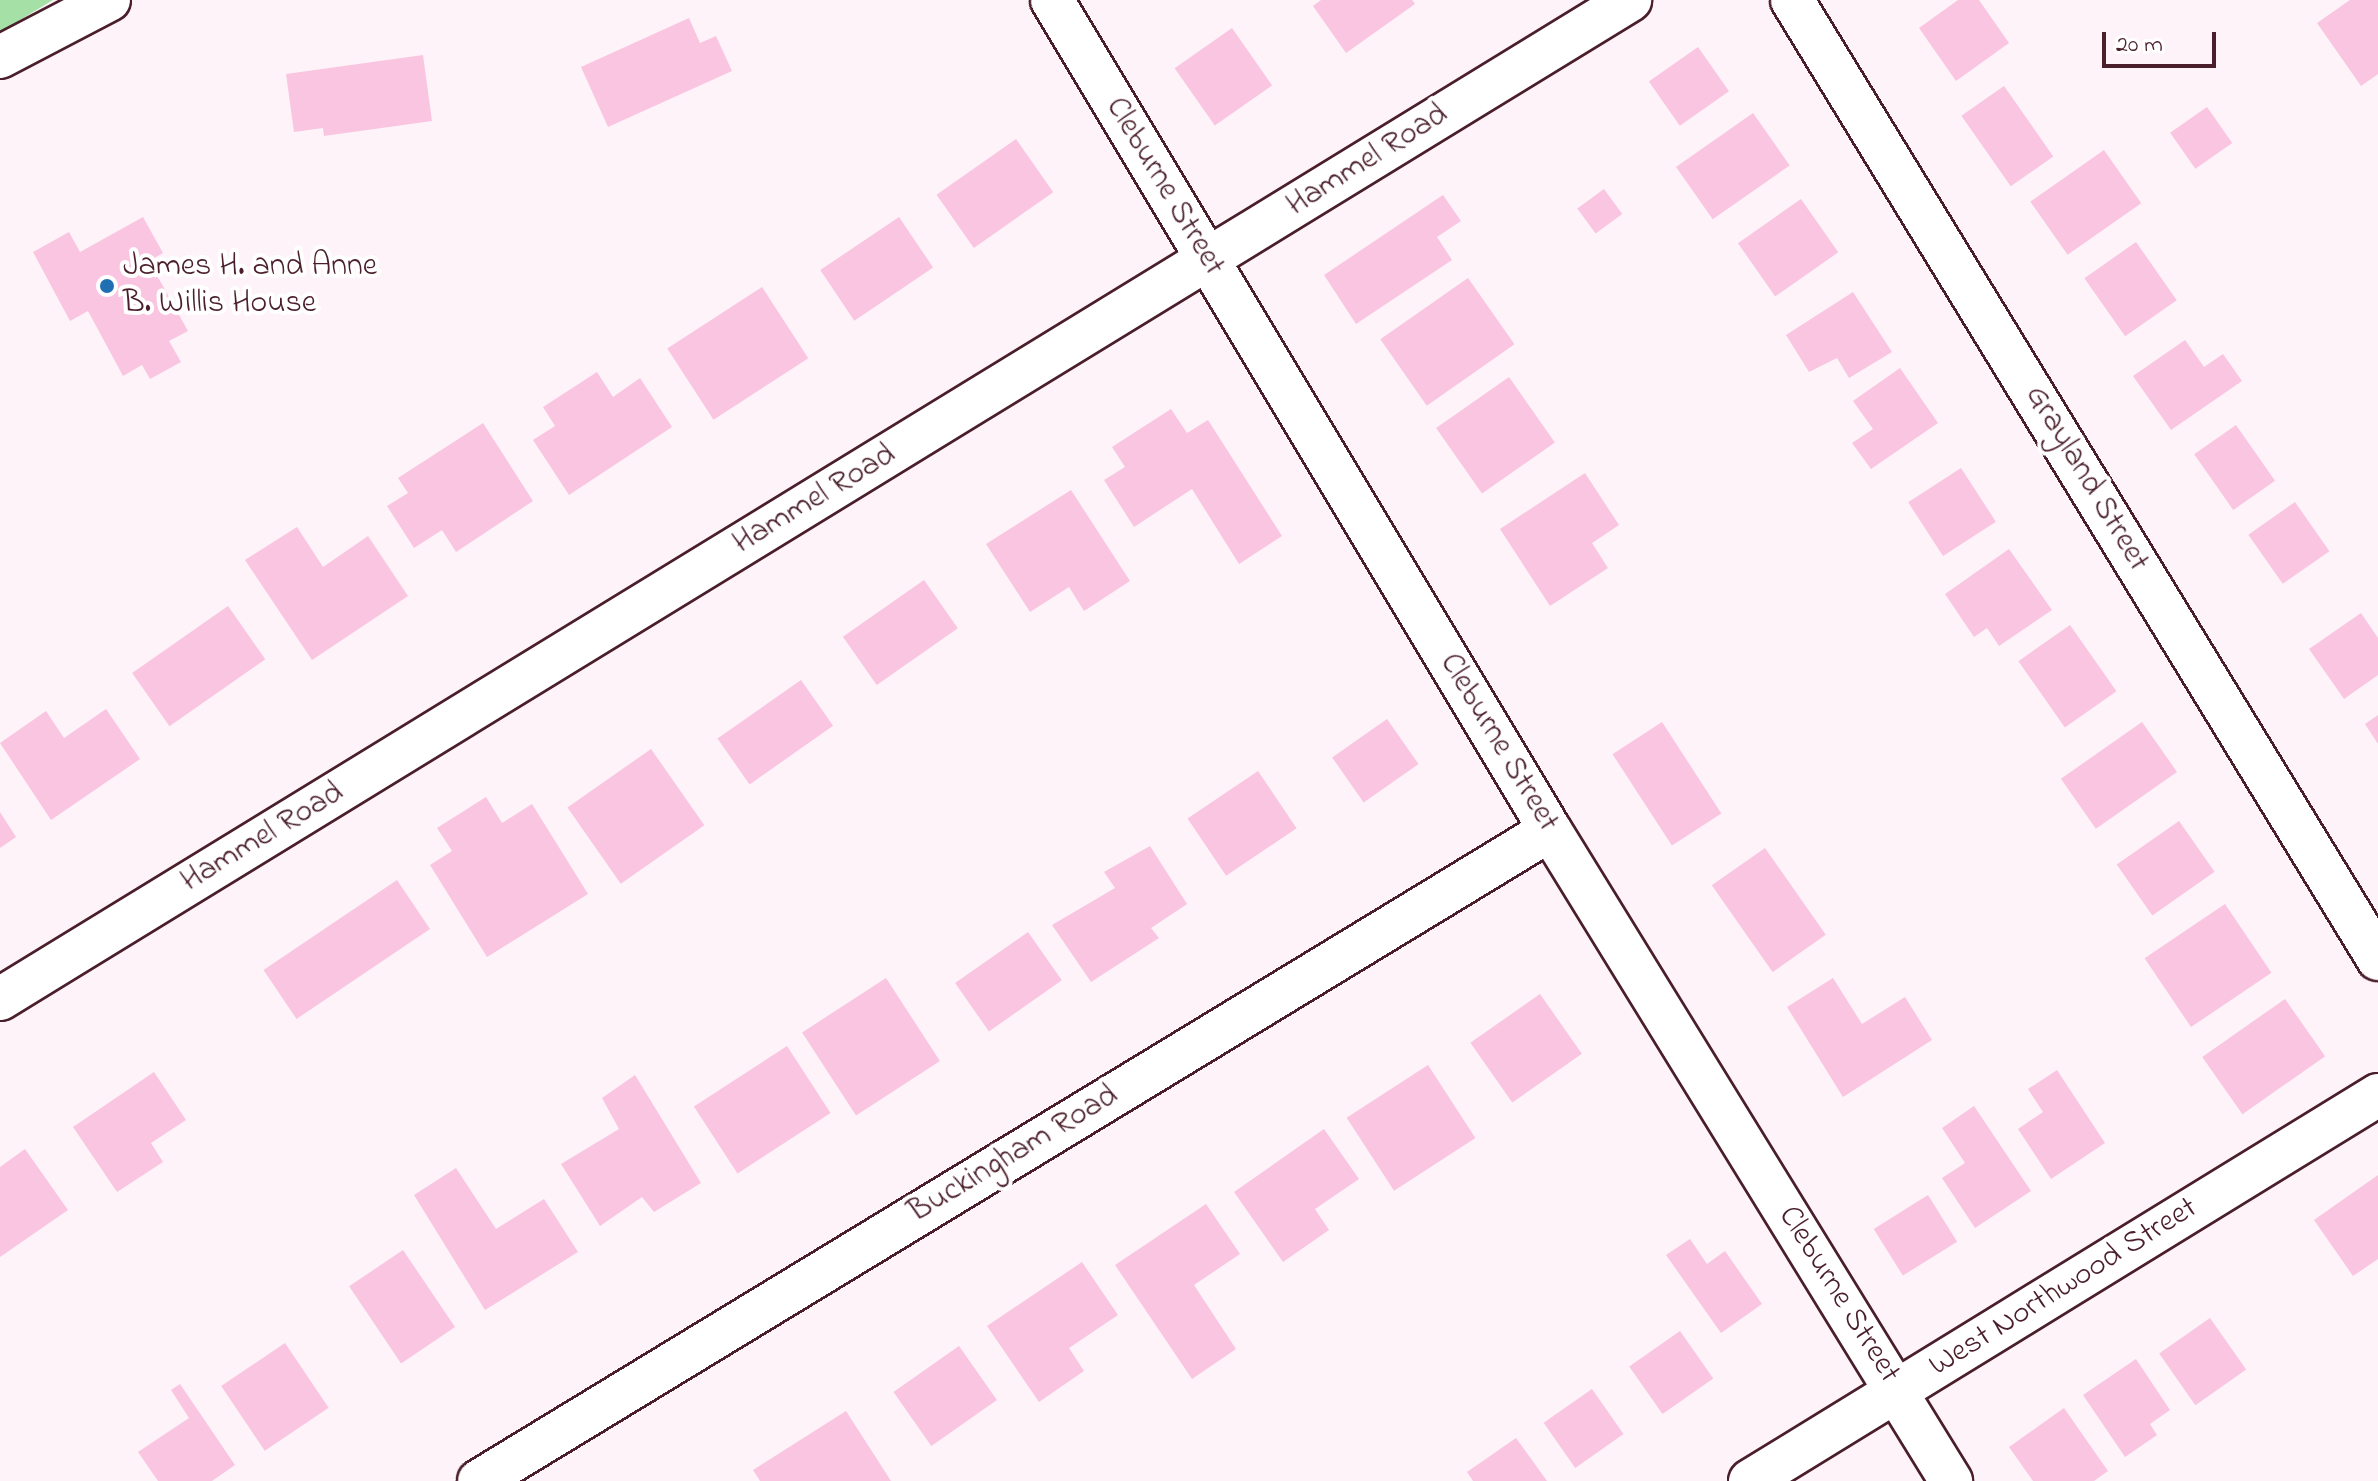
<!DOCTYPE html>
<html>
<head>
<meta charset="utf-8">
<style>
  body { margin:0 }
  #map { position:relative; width:2378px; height:1481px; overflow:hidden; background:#fef3f9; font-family:"Indie Flower",sans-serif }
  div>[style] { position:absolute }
  .green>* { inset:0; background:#a5e1a7 }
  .building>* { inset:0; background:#fac5e1; transform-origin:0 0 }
  .roads { filter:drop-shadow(2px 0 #4a1f2b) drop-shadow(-2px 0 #4a1f2b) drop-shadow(0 2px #4a1f2b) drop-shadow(0 -2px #4a1f2b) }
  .street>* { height:42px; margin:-21px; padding:0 21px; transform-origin:21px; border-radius:21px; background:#fff }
  .dots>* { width:22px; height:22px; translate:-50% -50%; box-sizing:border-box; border:4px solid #fff; border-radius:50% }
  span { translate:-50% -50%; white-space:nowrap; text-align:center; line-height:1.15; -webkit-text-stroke:8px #fff; paint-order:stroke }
  .street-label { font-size:32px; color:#4a1f2b }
  .poi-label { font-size:32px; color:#4a1f2b }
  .left { translate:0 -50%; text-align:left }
  .scale { position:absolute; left:2102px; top:32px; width:114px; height:36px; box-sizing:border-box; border:4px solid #4a1f2b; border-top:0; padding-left:10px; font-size:24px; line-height:28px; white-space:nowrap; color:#4a1f2b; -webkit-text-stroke:6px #fff; paint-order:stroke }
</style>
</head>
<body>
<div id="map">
  <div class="green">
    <div style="clip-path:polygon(0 0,53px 0,0 32px)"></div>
  </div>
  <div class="building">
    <div style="clip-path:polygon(1321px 0,1412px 0,1415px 4px,1346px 53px,1313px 6px)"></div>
    <div style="clip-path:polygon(1958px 0,1979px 0,2009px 43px,1956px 81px,1919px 28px)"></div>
    <div style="clip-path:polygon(2350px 0,2378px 0,2378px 74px,2361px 86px,2317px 23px)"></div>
    <div style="clip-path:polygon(689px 18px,700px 43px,716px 36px,732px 71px,608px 127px,581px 67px)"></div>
    <div style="left:1232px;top:28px;width:70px;height:70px;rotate:55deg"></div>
    <div style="left:1698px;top:47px;width:54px;height:60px;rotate:55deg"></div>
    <div style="clip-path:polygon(423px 55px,432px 121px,324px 136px,323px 128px,294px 132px,286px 74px)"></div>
    <div style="left:2004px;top:86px;width:86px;height:52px;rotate:55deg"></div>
    <div style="left:2207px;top:107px;width:44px;height:45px;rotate:55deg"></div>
    <div style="left:1753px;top:113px;width:64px;height:94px;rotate:55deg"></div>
    <div style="left:1016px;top:139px;width:65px;height:97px;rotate:55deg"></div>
    <div style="left:2104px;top:150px;width:65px;height:90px;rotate:55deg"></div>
    <div style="left:1604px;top:189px;width:31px;height:33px;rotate:54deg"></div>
    <div style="clip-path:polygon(1443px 195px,1461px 221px,1437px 237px,1452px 260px,1356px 324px,1324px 275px)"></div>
    <div style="left:1801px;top:199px;width:65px;height:77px;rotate:55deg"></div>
    <div style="clip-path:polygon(143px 217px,163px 253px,149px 261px,188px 331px,169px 341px,181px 362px,150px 379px,142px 365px,123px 376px,88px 311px,70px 321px,33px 252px,69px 232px,80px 252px)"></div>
    <div style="left:899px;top:217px;width:61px;height:95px;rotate:56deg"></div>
    <div style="left:2136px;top:242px;width:71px;height:63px;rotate:55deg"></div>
    <div style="left:1468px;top:278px;width:81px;height:107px;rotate:55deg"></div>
    <div style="left:762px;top:287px;width:85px;height:113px;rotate:57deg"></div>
    <div style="clip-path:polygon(1853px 292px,1892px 352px,1849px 378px,1837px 358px,1809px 372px,1786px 335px)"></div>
    <div style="clip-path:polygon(2185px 340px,2204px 367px,2223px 354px,2242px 381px,2171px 430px,2133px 376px)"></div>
    <div style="clip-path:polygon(1900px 368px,1938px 423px,1871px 469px,1852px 443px,1873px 429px,1853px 401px)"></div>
    <div style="clip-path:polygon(597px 372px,613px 397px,640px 378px,672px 427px,569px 495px,533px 440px,555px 426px,543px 407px)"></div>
    <div style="left:1509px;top:377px;width:80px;height:89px;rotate:55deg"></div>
    <div style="clip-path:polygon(1171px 409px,1187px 433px,1208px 420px,1282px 536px,1239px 564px,1192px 489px,1134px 527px,1104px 480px,1125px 467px,1112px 447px)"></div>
    <div style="clip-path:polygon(483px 423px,533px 501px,456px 552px,442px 530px,414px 548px,387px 506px,408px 493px,398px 478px)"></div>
    <div style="left:2236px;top:425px;width:68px;height:51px;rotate:55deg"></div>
    <div style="left:1961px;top:468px;width:64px;height:63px;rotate:57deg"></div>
    <div style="clip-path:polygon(1585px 473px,1619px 525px,1592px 543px,1608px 568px,1550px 606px,1500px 529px)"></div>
    <div style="clip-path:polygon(1071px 490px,1130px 581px,1084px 611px,1069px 587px,1030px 612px,986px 544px)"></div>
    <div style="left:2295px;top:502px;width:60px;height:57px;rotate:55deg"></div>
    <div style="clip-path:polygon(297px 527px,323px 567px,368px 536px,408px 596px,312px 660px,245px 560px)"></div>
    <div style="clip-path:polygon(2009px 549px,2052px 610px,1999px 646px,1987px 628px,1974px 637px,1945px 594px)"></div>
    <div style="left:924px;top:580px;width:59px;height:99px;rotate:55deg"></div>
    <div style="left:228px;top:606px;width:65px;height:117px;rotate:55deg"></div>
    <div style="clip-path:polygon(2361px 613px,2378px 638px,2378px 675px,2344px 699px,2309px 649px)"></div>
    <div style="left:2070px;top:625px;width:81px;height:63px;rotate:55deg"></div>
    <div style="left:801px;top:680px;width:56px;height:102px;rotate:55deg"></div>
    <div style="clip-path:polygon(106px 709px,140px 759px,51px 820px,0 743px,46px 711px,64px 738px)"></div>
    <div style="clip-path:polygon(2378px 715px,2378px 744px,2365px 724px)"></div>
    <div style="left:1387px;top:719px;width:55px;height:67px;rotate:55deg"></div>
    <div style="left:1662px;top:722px;width:109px;height:59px;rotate:57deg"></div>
    <div style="left:2142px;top:722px;width:61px;height:99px;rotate:55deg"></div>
    <div style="left:651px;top:749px;width:93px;height:102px;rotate:55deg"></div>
    <div style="left:1258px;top:771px;width:69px;height:85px;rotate:56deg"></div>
    <div style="clip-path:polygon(486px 797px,502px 823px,532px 804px,588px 894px,487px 957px,430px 865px,452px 851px,437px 828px)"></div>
    <div style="clip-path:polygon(0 812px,16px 837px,0 848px)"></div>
    <div style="left:2179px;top:821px;width:62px;height:76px;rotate:55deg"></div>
    <div style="clip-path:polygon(1150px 846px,1187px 904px,1151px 928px,1159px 938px,1091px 982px,1052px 925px,1115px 888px,1104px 872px)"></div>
    <div style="left:1765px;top:848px;width:106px;height:65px;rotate:55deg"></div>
    <div style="left:397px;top:880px;width:59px;height:161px;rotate:56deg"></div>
    <div style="left:2225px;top:904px;width:83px;height:97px;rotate:56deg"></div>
    <div style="left:1028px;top:932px;width:59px;height:89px;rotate:55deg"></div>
    <div style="left:886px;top:978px;width:99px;height:100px;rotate:57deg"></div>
    <div style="clip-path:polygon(1833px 978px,1862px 1024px,1905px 997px,1932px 1040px,1843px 1097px,1787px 1007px)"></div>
    <div style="left:1540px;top:994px;width:73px;height:85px;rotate:55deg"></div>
    <div style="left:2285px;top:999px;width:70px;height:101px;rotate:55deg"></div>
    <div style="left:787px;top:1046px;width:80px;height:111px;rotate:57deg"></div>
    <div style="left:1428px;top:1065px;width:87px;height:97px;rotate:57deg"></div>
    <div style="clip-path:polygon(2057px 1070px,2105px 1143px,2051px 1179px,2018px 1129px,2043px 1112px,2028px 1089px)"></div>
    <div style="clip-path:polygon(154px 1072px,186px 1120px,151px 1143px,163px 1162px,117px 1192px,73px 1127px)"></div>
    <div style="clip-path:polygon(635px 1075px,701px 1183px,654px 1212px,642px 1197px,600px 1226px,561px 1164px,619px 1129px,602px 1098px)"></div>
    <div style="clip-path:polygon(1974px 1106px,2031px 1191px,1975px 1228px,1942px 1178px,1965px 1163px,1942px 1128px)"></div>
    <div style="clip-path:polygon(1324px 1129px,1359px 1179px,1315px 1209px,1329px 1230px,1283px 1262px,1234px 1192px)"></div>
    <div style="clip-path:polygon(25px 1149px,68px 1210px,0 1257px,0 1167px)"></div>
    <div style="clip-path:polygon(456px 1168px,496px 1229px,544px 1199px,578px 1252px,485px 1310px,414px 1195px)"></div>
    <div style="clip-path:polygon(2378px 1175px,2378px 1259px,2353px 1276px,2314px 1220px)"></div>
    <div style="left:1928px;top:1195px;width:55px;height:64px;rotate:58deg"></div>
    <div style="clip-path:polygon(1206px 1204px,1240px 1254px,1194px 1285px,1236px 1349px,1192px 1379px,1115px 1265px)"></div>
    <div style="clip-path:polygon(1690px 1239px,1707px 1264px,1725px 1251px,1762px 1304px,1721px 1333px,1666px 1255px)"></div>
    <div style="left:403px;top:1250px;width:93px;height:65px;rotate:56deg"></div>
    <div style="clip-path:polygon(1082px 1262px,1118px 1315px,1069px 1348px,1084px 1371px,1039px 1402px,987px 1326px)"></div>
    <div style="left:2210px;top:1318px;width:63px;height:62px;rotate:55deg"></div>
    <div style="left:1680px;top:1331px;width:58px;height:62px;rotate:55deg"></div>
    <div style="left:285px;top:1343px;width:78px;height:77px;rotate:56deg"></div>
    <div style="left:959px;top:1346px;width:66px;height:80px;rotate:55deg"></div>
    <div style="clip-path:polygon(2136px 1359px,2170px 1410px,2150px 1424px,2157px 1435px,2125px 1457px,2083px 1395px)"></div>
    <div style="clip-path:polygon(180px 1384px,235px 1465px,212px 1481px,158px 1481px,138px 1452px,189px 1418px,171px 1390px)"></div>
    <div style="left:1592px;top:1389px;width:55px;height:59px;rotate:55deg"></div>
    <div style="clip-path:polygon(2064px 1408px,2108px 1471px,2094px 1481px,2033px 1481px,2009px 1447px)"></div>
    <div style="clip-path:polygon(846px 1411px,891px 1481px,760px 1481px,753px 1470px)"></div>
    <div style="clip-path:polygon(1516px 1438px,1547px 1481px,1473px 1481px,1467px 1472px)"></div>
  </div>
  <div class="roads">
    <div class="street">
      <div style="left:1052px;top:0;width:968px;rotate:59.04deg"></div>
      <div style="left:1550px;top:830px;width:765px;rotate:58.37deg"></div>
      <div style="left:1792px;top:0;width:1124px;rotate:58.57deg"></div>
      <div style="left:0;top:57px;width:123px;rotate:-27.6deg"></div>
      <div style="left:0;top:999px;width:1912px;rotate:-31.5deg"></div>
      <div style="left:479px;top:1481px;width:1253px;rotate:-31.29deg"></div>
      <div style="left:1750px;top:1481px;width:737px;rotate:-31.58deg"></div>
    </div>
  </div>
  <div class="dots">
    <div style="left:107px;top:286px;background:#1f6fb2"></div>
  </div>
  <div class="street-label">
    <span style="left:1368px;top:161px;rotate:-32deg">Hammel Road</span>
    <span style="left:1164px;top:187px;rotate:59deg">Cleburne Street</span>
    <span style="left:2086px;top:479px;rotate:59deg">Grayland Street</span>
    <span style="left:815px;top:500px;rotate:-31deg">Hammel Road</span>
    <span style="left:1498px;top:743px;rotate:59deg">Cleburne Street</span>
    <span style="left:263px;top:838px;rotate:-31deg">Hammel Road</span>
    <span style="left:1014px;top:1155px;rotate:-31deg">Buckingham Road</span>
    <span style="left:2064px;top:1288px;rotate:-32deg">West Northwood Street</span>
    <span style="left:1838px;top:1295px;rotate:58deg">Cleburne Street</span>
  </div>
  <div class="poi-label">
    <span class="left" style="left:123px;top:286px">James H. and Anne<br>B. Willis House</span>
  </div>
  <div class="scale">20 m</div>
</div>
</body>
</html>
